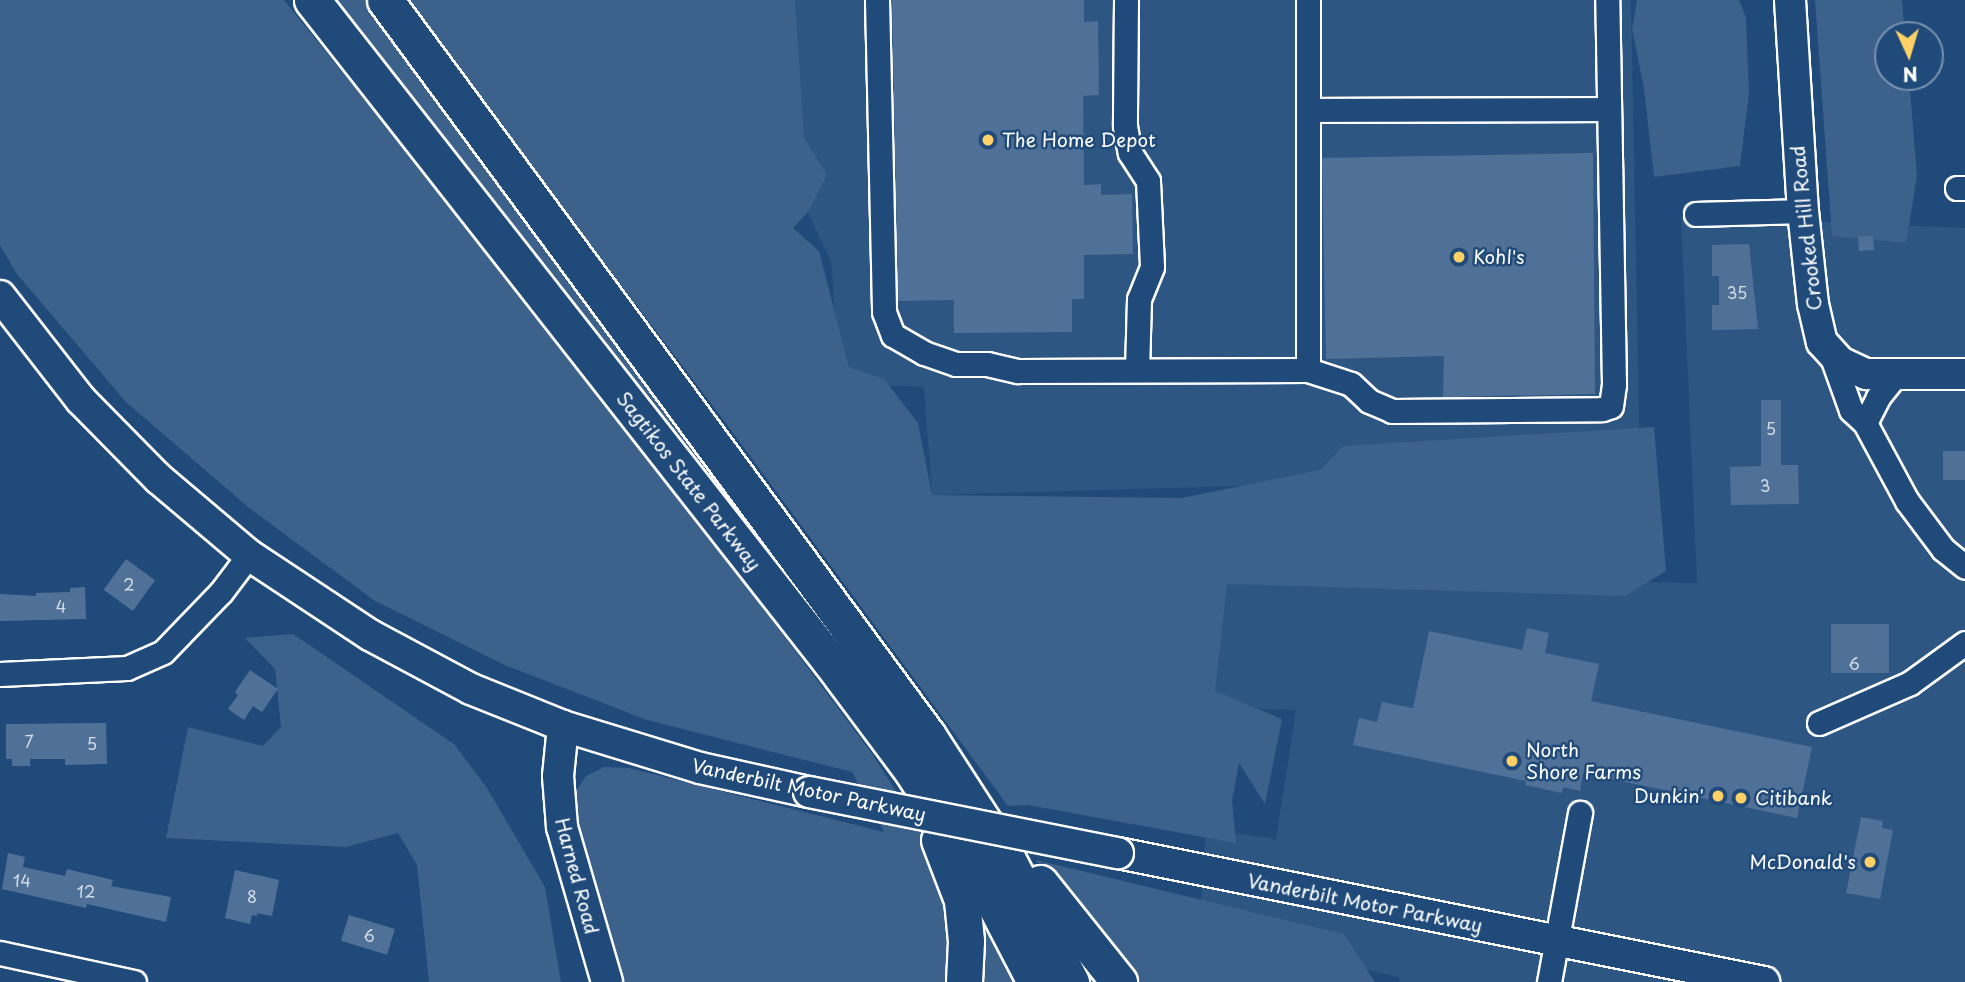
<!DOCTYPE html>
<html>
<head>
<meta charset="utf-8">
<style>
  body { margin:0 }
  #map { position:relative; width:1965px; height:982px; overflow:hidden; background:#1f4a7a; font-family:"Playpen Sans",sans-serif }
  div>[style] { position:absolute }
  .built>* { inset:0; background:#2e5683 }
  .green>* { inset:0; background:#3c618b }
  .building>* { inset:0; background:#507197; transform-origin:0 0 }
  .roads { filter:drop-shadow(2px 0 #fff) drop-shadow(-2px 0 #fff) drop-shadow(0 2px #fff) drop-shadow(0 -2px #fff) }
  .minor>* { height:23px; margin:-11.5px; padding:0 11.5px; transform-origin:11.5px; border-radius:11.5px; background:#1f4a7a }
  .major>* { height:30px; margin:-15px; padding:0 15px; transform-origin:15px; border-radius:15px; background:#1f4a7a }
  .highway>* { height:35px; margin:-17.5px; padding:0 17.5px; transform-origin:17.5px; border-radius:17.5px; background:#1f4a7a }
  .bridges { filter:drop-shadow(2px 0 #fff) drop-shadow(-2px 0 #fff) drop-shadow(0 2px #fff) drop-shadow(0 -2px #fff) }
  .major-bridge>* { height:30px; margin:-15px; padding:0 15px; transform-origin:15px; border-radius:15px; background:#1f4a7a }
  .dots>* { width:19px; height:19px; translate:-50% -50%; box-sizing:border-box; border:4px solid #1f4a7a; border-radius:50% }
  span { translate:-50% -50%; white-space:nowrap; text-align:center; line-height:1.15; -webkit-text-stroke:5px #1f4a7a; paint-order:stroke }
  .number-label { font-size:16px; color:#d3dce5 }
  .number-label span { -webkit-text-stroke-width:0 }
  .poi-label { font-size:19px; color:#fff }
  .left { translate:0 -50%; text-align:left }
  .right { translate:-100% -50%; text-align:right }
  .street-label { font-size:19px; color:#fff }
  .north { position:absolute; left:1874px; top:21px; width:70px; height:70px; box-sizing:border-box; background:#1f4a7a; border:2px solid #7992af; border-radius:50%; rotate:176deg; font-size:19px; font-weight:700; line-height:28px; text-align:center; color:#fff }
  .north::after { content:''; display:block; margin:auto; width:24px; height:32px; background:#ffd166; clip-path:polygon(50% 0,100% 100%,50% 72%,0 100%) }
</style>
</head>
<body>
<div id="map">
  <div class="built">
    <div style="clip-path:polygon(771px 0,1631px 0,1640px 474px,932px 495px,924px 387px,840px 383px,831px 261px,774px 142px)"></div>
    <div style="clip-path:polygon(1681px 216px,1965px 228px,1965px 982px,1400px 982px,1399px 977px,1199px 933px,1206px 829px,1276px 839px,1296px 710px,1193px 707px,1184px 575px,1697px 583px)"></div>
  </div>
  <div class="green">
    <div style="clip-path:polygon(0 0,284px 0,622px 419px,873px 755px,933px 850px,949px 904px,949px 956px,945px 982px,620px 982px,600px 901px,574px 824px,576px 791px,586px 776px,604px 767px,629px 768px,884px 832px,852px 772px,647px 720px,505px 665px,375px 601px,248px 507px,126px 402px,16px 273px,0 245px)"></div>
    <div style="clip-path:polygon(329px 0,370px 0,768px 539px,757px 550px)"></div>
    <div style="clip-path:polygon(405px 0,795px 0,804px 137px,827px 175px,808px 212px,793px 228px,819px 251px,849px 367px,884px 379px,918px 423px,932px 495px,1181px 498px,1320px 470px,1343px 446px,1654px 427px,1666px 571px,1625px 596px,1227px 584px,1215px 691px,1282px 719px,1265px 804px,1239px 763px,1232px 801px,1236px 843px,1028px 805px,1008px 806px,725px 422px)"></div>
    <div style="clip-path:polygon(1637px 0,1739px 0,1746px 17px,1749px 93px,1740px 166px,1654px 177px,1644px 89px,1632px 29px)"></div>
    <div style="clip-path:polygon(1815px 0,1902px 0,1905px 35px,1888px 35px,1888px 77px,1909px 77px,1917px 176px,1906px 243px,1832px 236px)"></div>
    <div style="clip-path:polygon(293px 634px,454px 744px,487px 788px,545px 887px,561px 982px,429px 982px,417px 865px,398px 833px,346px 847px,166px 838px,188px 727px,263px 746px,281px 727px,275px 669px,245px 638px)"></div>
    <div style="clip-path:polygon(1036px 860px,1344px 934px,1375px 982px,1132px 982px,1064px 904px)"></div>
    <div style="clip-path:polygon(985px 924px,1015px 982px,975px 982px,973px 928px)"></div>
  </div>
  <div class="building">
    <div style="clip-path:polygon(892px 0,1084px 0,1084px 22px,1098px 21px,1099px 95px,1083px 96px,1084px 185px,1101px 184px,1101px 195px,1132px 194px,1133px 254px,1084px 255px,1084px 299px,1072px 299px,1072px 332px,954px 333px,954px 300px,898px 301px)"></div>
    <div style="clip-path:polygon(1593px 153px,1595px 394px,1443px 397px,1444px 356px,1326px 359px,1322px 158px)"></div>
    <div style="left:1873px;top:236px;width:14px;height:15px;rotate:86deg"></div>
    <div style="clip-path:polygon(1749px 244px,1758px 329px,1712px 330px,1712px 305px,1719px 305px,1719px 276px,1712px 276px,1712px 245px)"></div>
    <div style="clip-path:polygon(1761px 400px,1781px 400px,1781px 465px,1798px 465px,1799px 504px,1731px 505px,1730px 467px,1761px 466px)"></div>
    <div style="left:1943px;top:451px;width:22px;height:29px"></div>
    <div style="left:126px;top:559px;width:36px;height:38px;rotate:36deg"></div>
    <div style="clip-path:polygon(85px 587px,86px 619px,0 621px,0 594px,36px 596px,36px 593px,70px 592px,70px 588px)"></div>
    <div style="left:1831px;top:624px;width:58px;height:49px"></div>
    <div style="clip-path:polygon(1527px 628px,1549px 633px,1545px 653px,1599px 664px,1591px 701px,1812px 747px,1797px 818px,1583px 773px,1580px 791px,1563px 787px,1562px 793px,1525px 785px,1526px 781px,1353px 745px,1359px 718px,1377px 722px,1382px 702px,1413px 708px,1429px 631px,1522px 650px)"></div>
    <div style="clip-path:polygon(250px 670px,278px 689px,262px 712px,253px 706px,244px 720px,228px 709px,238px 695px,235px 692px)"></div>
    <div style="clip-path:polygon(106px 723px,107px 764px,65px 765px,65px 759px,30px 759px,30px 766px,12px 766px,12px 759px,6px 759px,6px 724px)"></div>
    <div style="clip-path:polygon(1861px 817px,1883px 821px,1882px 828px,1893px 830px,1880px 899px,1846px 893px)"></div>
    <div style="clip-path:polygon(8px 853px,25px 857px,23px 867px,65px 876px,67px 869px,113px 880px,111px 886px,171px 897px,166px 922px,87px 904px,86px 908px,2px 889px)"></div>
    <div style="clip-path:polygon(235px 870px,279px 880px,272px 916px,257px 913px,257px 916px,252px 915px,250px 924px,225px 918px)"></div>
    <div style="left:349px;top:915px;width:48px;height:27px;rotate:17deg"></div>
  </div>
  <div class="roads">
    <div class="minor">
      <div style="left:877px;top:0;width:312px;rotate:88.7deg"></div>
      <div style="left:884px;top:312px;width:25px;rotate:69deg"></div>
      <div style="left:893px;top:335px;width:36px;rotate:30deg"></div>
      <div style="left:924px;top:353px;width:34px;rotate:19deg"></div>
      <div style="left:956px;top:364px;width:31px"></div>
      <div style="left:987px;top:364px;width:32px;rotate:13deg"></div>
      <div style="left:1018px;top:371px;width:290px;rotate:-0.2deg"></div>
      <div style="left:1126px;top:0;width:126px;rotate:90.5deg"></div>
      <div style="left:1125px;top:126px;width:27px;rotate:80deg"></div>
      <div style="left:1130px;top:153px;width:33px;rotate:57deg"></div>
      <div style="left:1148px;top:181px;width:86px;rotate:87.3deg"></div>
      <div style="left:1152px;top:267px;width:35px;rotate:112deg"></div>
      <div style="left:1139px;top:299px;width:70px;rotate:91.6deg"></div>
      <div style="left:1308px;top:0;width:370px;rotate:90deg"></div>
      <div style="left:1308px;top:370px;width:45px;rotate:18deg"></div>
      <div style="left:1351px;top:384px;width:25px;rotate:43deg"></div>
      <div style="left:1369px;top:401px;width:25px;rotate:23deg"></div>
      <div style="left:1392px;top:411px;width:210px;rotate:-0.5deg"></div>
      <div style="left:1602px;top:409px;width:9px;rotate:-18deg"></div>
      <div style="left:1611px;top:406px;width:22px;rotate:-82deg"></div>
      <div style="left:1614px;top:384px;width:384px;rotate:-91deg"></div>
      <div style="left:1309px;top:110px;width:299px;rotate:-0.2deg"></div>
      <div style="left:1957px;top:188px;width:8px"></div>
      <div style="left:1696px;top:214px;width:107px;rotate:-1.6deg"></div>
      <div style="left:1832px;top:357px;width:56px;rotate:70.3deg"></div>
      <div style="left:1851px;top:410px;width:19px;rotate:43deg"></div>
      <div style="left:1865px;top:423px;width:89px;rotate:61.7deg"></div>
      <div style="left:1907px;top:501px;width:60px;rotate:53.1deg"></div>
      <div style="left:1943px;top:549px;width:28px;rotate:39deg"></div>
      <div style="left:1865px;top:423px;width:29px;rotate:-63deg"></div>
      <div style="left:1878px;top:397px;width:28px;rotate:-51deg"></div>
      <div style="left:0;top:674px;width:127px;rotate:-2.7deg"></div>
      <div style="left:127px;top:668px;width:39px;rotate:-24deg"></div>
      <div style="left:163px;top:652px;width:83px;rotate:-46deg"></div>
      <div style="left:221px;top:592px;width:46px;rotate:-52.9deg"></div>
      <div style="left:1819px;top:723px;width:99px;rotate:-23.7deg"></div>
      <div style="left:1910px;top:683px;width:68px;rotate:-36deg"></div>
      <div style="left:0;top:953px;width:137px;rotate:12.2deg"></div>
      <div style="left:1549px;top:982px;width:172px;rotate:-79.6deg"></div>
    </div>
    <div class="major">
      <div style="left:1790px;top:0;width:211px;rotate:86.5deg"></div>
      <div style="left:1803px;top:211px;width:94px;rotate:83.9deg"></div>
      <div style="left:1813px;top:304px;width:39px;rotate:77deg"></div>
      <div style="left:1822px;top:342px;width:27px;rotate:48deg"></div>
      <div style="left:1840px;top:362px;width:29px;rotate:25deg"></div>
      <div style="left:1866px;top:374px;width:99px"></div>
      <div style="left:0;top:296px;width:132px;rotate:52.1deg"></div>
      <div style="left:81px;top:400px;width:111px;rotate:45.4deg"></div>
      <div style="left:159px;top:479px;width:118px;rotate:40.2deg"></div>
      <div style="left:249px;top:555px;width:145px;rotate:33.5deg"></div>
      <div style="left:370px;top:635px;width:115px;rotate:28.1deg"></div>
      <div style="left:471px;top:689px;width:99px;rotate:21.9deg"></div>
      <div style="left:563px;top:726px;width:143px;rotate:17deg"></div>
      <div style="left:700px;top:768px;width:112px;rotate:12.4deg"></div>
      <div style="left:563px;top:726px;width:50px;rotate:95.7deg"></div>
      <div style="left:558px;top:776px;width:51px;rotate:85.5deg"></div>
      <div style="left:562px;top:827px;width:161px;rotate:73.8deg"></div>
      <div style="left:1118px;top:853px;width:659px;rotate:11.29deg"></div>
    </div>
    <div class="highway">
      <div style="left:312px;top:0;width:840px;rotate:51.92deg"></div>
      <div style="left:830px;top:661px;width:137px;rotate:53.3deg"></div>
      <div style="left:912px;top:771px;width:130px;rotate:57.3deg"></div>
      <div style="left:982px;top:880px;width:115px;rotate:62.5deg"></div>
      <div style="left:385px;top:0;width:915px;rotate:53.58deg"></div>
      <div style="left:928px;top:736px;width:145px;rotate:57.1deg"></div>
      <div style="left:1007px;top:858px;width:140px;rotate:62.7deg"></div>
      <div style="left:939px;top:840px;width:64px;rotate:69deg"></div>
      <div style="left:962px;top:900px;width:41px;rotate:84.4deg"></div>
      <div style="left:966px;top:941px;width:41px;rotate:92.8deg"></div>
      <div style="left:1040px;top:883px;width:127px;rotate:51.4deg"></div>
    </div>
  </div>
  <div class="bridges">
    <div class="major-bridge">
      <div style="left:809px;top:792px;width:315px;rotate:11.2deg"></div>
    </div>
  </div>
  <div class="dots">
    <div style="left:988px;top:140px;background:#ffd166"></div>
    <div style="left:1459px;top:257px;background:#ffd166"></div>
    <div style="left:1512px;top:761px;background:#ffd166"></div>
    <div style="left:1718px;top:796px;background:#ffd166"></div>
    <div style="left:1741px;top:798px;background:#ffd166"></div>
    <div style="left:1870px;top:862px;background:#ffd166"></div>
  </div>
  <div class="number-label">
    <span style="left:1737px;top:292px">35</span>
    <span style="left:1771px;top:428px">5</span>
    <span style="left:1765px;top:485px">3</span>
    <span style="left:129px;top:584px">2</span>
    <span style="left:61px;top:606px">4</span>
    <span style="left:1854px;top:663px">6</span>
    <span style="left:29px;top:741px">7</span>
    <span style="left:92px;top:743px">5</span>
    <span style="left:22px;top:880px">14</span>
    <span style="left:86px;top:891px">12</span>
    <span style="left:252px;top:896px">8</span>
    <span style="left:369px;top:935px">6</span>
  </div>
  <div class="poi-label">
    <span class="left" style="left:1002px;top:140px">The Home Depot</span>
    <span class="left" style="left:1473px;top:257px">Kohl's</span>
    <span class="left" style="left:1526px;top:761px">North<br>Shore Farms</span>
    <span class="right" style="left:1704px;top:796px">Dunkin'</span>
    <span class="left" style="left:1755px;top:798px">Citibank</span>
    <span class="right" style="left:1856px;top:862px">McDonald's</span>
  </div>
  <div class="street-label">
    <span style="left:1806px;top:228px;rotate:-96deg">Crooked Hill Road</span>
    <span style="left:689px;top:481px;rotate:52deg">Sagtikos State Parkway</span>
    <span style="left:809px;top:790px;rotate:12deg">Vanderbilt Motor Parkway</span>
    <span style="left:577px;top:876px;rotate:75deg">Harned Road</span>
    <span style="left:1365px;top:903px;rotate:11deg">Vanderbilt Motor Parkway</span>
  </div>
  <div class="north">N</div>
</div>
</body>
</html>
